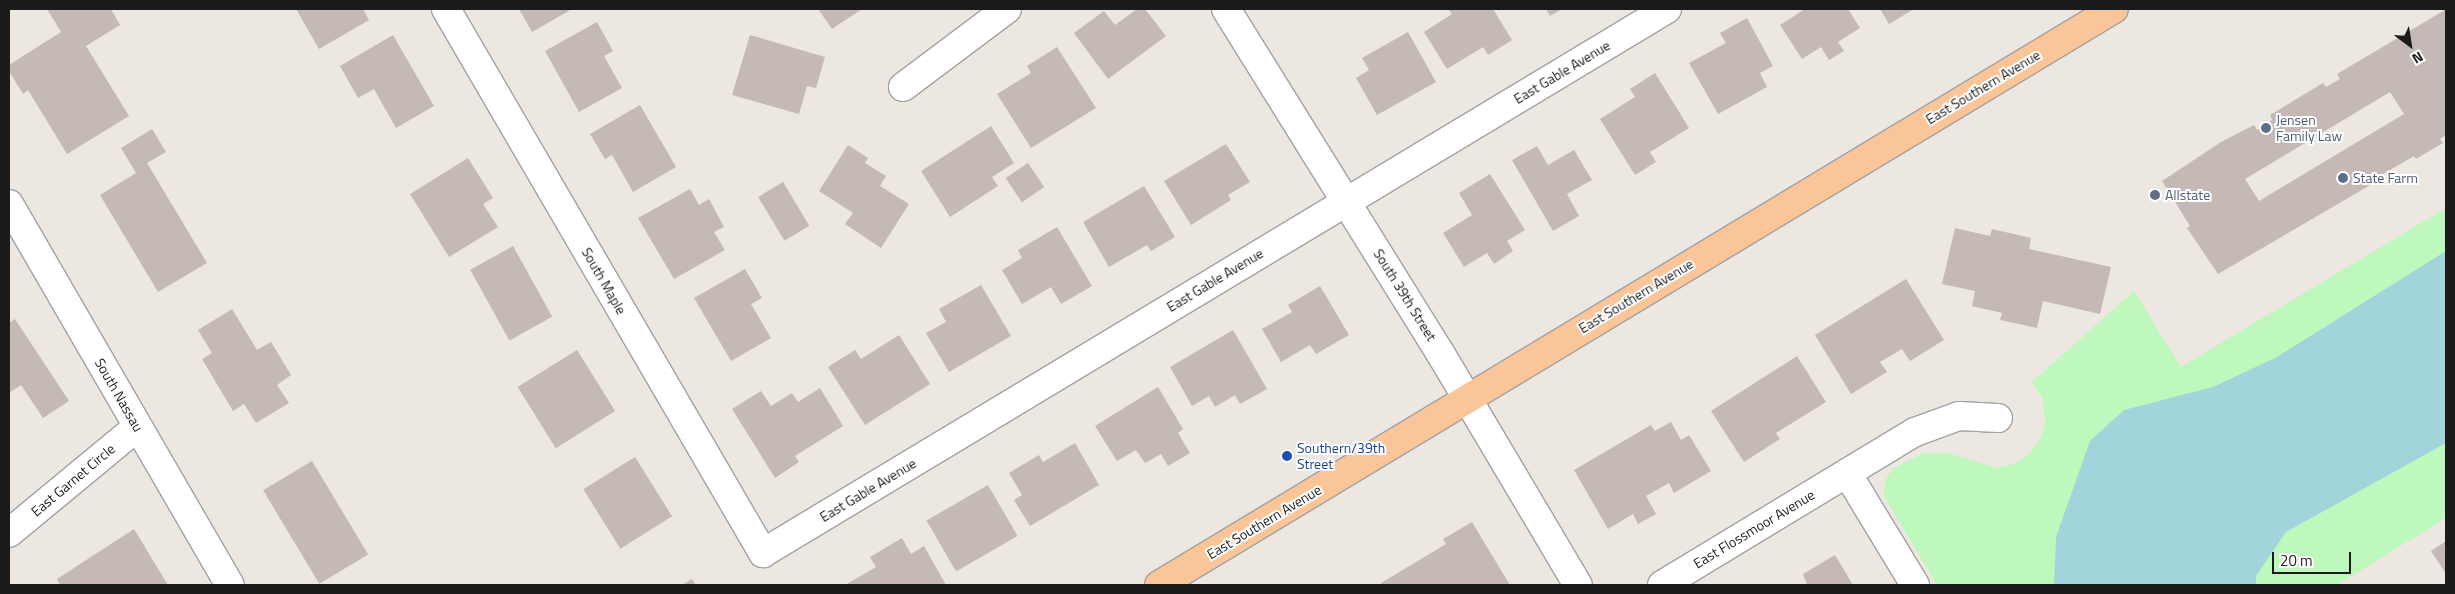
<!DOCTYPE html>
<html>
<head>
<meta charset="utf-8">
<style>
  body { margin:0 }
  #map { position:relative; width:2455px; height:594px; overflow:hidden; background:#ede7e1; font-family:"Titillium Web",sans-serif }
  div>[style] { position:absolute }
  .park>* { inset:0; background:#bef8bc }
  .water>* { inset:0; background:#a1d4db }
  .building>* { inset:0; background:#c4b9b4; transform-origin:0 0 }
  .roads { filter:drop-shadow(1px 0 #a2a2a2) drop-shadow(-1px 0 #a2a2a2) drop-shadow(0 1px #a2a2a2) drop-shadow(0 -1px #a2a2a2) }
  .minor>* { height:28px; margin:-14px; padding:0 14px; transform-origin:14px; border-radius:14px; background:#fff }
  .major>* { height:28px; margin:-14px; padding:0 14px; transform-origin:14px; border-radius:14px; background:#fac598 }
  .dots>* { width:14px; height:14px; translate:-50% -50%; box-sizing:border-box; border:2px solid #fff; border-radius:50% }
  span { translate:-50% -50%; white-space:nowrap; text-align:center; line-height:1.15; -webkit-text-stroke:4px #fff; paint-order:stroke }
  .street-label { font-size:14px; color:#1b1b1b }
  .service-label { font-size:14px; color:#4e5e75 }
  .left { translate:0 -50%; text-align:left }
  .transit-label { font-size:14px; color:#164399 }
  .frame { position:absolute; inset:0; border:10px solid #1b1b1b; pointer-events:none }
  .north { position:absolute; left:2385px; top:20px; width:50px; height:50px; -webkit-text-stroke:4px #fff; paint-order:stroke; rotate:149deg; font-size:14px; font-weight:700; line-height:20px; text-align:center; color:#1b1b1b }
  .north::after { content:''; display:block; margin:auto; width:18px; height:22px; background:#1b1b1b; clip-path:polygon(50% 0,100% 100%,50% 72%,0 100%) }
  .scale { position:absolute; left:2272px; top:552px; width:79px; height:22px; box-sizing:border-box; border:2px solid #1b1b1b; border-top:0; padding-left:6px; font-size:15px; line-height:18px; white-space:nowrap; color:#1b1b1b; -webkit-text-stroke:4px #fff; paint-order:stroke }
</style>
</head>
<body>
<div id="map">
  <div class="park">
    <div style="clip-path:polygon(2446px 208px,2446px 518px,2337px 585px,1937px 585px,1884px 496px,1885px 481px,1892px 469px,1924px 453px,1948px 453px,1996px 468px,2013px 464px,2028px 455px,2040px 439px,2045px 424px,2043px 400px,2032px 382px,2134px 291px,2181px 367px)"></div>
  </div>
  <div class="water">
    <div style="clip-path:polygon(2446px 251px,2446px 443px,2286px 532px,2256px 576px,2256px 585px,2054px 585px,2056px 537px,2090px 441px,2124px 410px,2213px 387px,2277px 357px)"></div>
  </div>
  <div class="building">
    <div style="clip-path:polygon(47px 9px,111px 9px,120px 25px,86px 46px,129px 116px,67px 154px,28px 90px,23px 94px,9px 71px,9px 65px,61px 32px)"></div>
    <div style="clip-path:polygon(296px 9px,363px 9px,369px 20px,319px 49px)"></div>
    <div style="clip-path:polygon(519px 9px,572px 9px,532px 32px)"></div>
    <div style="clip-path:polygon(818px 9px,862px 9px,832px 29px)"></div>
    <div style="clip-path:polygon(1137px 9px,1145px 9px,1166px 36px,1108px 79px,1074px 33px,1104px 11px,1115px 25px)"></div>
    <div style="clip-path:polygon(1448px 9px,1493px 9px,1512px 40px,1488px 55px,1483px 47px,1447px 69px,1424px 32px,1452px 14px)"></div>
    <div style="clip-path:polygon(1546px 9px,1562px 9px,1550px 16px)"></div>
    <div style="clip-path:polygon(1805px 9px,1848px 9px,1860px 28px,1838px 42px,1844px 51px,1829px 60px,1821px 47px,1802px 59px,1780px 25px)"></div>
    <div style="clip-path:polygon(1880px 9px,1914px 9px,1889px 24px)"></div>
    <div style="clip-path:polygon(evenodd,2445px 10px,2446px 135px,2440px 139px,2443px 143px,2416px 159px,2414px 156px,2383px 174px,2384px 177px,2218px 274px,2187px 228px,2190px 226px,2162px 181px,2221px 142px,2254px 125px,2257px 130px,2272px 120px,2270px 115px,2323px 83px,2326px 87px,2340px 79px,2337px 74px,2445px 10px,2390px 92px,2404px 114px,2259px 201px,2245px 179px,2390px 92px)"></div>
    <div style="clip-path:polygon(1747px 18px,1773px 66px,1760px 73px,1767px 87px,1718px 114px,1689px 63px,1726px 43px,1720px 33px)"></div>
    <div style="clip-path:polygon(597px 22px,613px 51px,604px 56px,622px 88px,579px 112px,545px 51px)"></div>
    <div style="clip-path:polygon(1408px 32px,1436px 82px,1377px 115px,1356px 78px,1369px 70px,1362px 58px)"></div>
    <div style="clip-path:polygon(393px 35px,434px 106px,396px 128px,374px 89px,358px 98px,340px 66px)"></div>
    <div style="clip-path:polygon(750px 35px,825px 57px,816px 88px,807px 86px,799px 114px,732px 95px)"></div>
    <div style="clip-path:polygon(1057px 47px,1096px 108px,1031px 148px,997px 94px,1031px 73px,1027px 66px)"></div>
    <div style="clip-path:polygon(1655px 73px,1689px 128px,1650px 152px,1656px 162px,1635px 175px,1600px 119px,1635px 97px,1630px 89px)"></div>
    <div style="clip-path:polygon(640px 105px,676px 167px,633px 192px,612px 155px,605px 159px,590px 134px)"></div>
    <div style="clip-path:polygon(991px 126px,1014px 163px,992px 177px,998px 186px,950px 217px,921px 171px)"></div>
    <div style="clip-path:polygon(152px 129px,166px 152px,147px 163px,207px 263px,158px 292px,100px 195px,136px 173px,121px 148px)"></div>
    <div style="clip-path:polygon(1226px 144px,1250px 182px,1228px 195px,1231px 200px,1191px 225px,1164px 181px)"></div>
    <div style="clip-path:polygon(848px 145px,868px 158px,865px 163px,886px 176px,880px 186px,909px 204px,881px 248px,845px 224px,853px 213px,819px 191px)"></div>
    <div style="clip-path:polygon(1537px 146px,1548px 165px,1574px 150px,1592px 180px,1567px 194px,1579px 216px,1553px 231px,1512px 160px)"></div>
    <div style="clip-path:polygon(468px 158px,493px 198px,483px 204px,498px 227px,449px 257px,410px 194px)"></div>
    <div style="left:1028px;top:163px;width:29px;height:27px;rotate:56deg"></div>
    <div style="clip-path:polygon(1490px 174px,1525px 230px,1507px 241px,1513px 251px,1494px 264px,1487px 253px,1464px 267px,1443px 233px,1472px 215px,1459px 193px)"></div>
    <div style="left:783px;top:182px;width:51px;height:29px;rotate:59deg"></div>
    <div style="clip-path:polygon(1144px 186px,1175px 237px,1151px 251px,1147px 245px,1109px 267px,1083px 222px)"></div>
    <div style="clip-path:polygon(690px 189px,699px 205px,709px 199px,724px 227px,714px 232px,725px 250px,674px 279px,638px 218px)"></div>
    <div style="clip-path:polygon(1057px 227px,1092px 286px,1061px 304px,1051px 287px,1022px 304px,1002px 270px,1022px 258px,1018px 250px)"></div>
    <div style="clip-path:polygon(1955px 228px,1990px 236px,1992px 229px,2031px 238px,2029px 249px,2111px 267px,2100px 314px,2043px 301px,2037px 328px,2000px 320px,2002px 313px,1972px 306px,1975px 291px,1942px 284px)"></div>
    <div style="left:513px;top:246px;width:81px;height:49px;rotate:61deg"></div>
    <div style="clip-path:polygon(745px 269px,762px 298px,751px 304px,771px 338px,731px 361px,694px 298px)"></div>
    <div style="clip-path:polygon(1906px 279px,1944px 340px,1910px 361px,1902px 349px,1880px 362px,1887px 372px,1851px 394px,1815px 335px)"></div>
    <div style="clip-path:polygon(981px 285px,1011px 336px,949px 372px,926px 333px,946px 322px,939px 309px)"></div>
    <div style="clip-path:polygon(1320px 286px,1349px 335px,1316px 354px,1310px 345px,1281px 362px,1262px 329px,1292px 312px,1288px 305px)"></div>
    <div style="clip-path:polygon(232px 309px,257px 350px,271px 342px,291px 375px,277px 385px,289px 403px,256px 423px,244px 404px,233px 411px,202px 359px,212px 353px,198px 330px)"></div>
    <div style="clip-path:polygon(15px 319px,69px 401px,43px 418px,21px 385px,9px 393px,9px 323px)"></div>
    <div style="clip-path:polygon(1233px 330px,1267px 389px,1240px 404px,1235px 395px,1215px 407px,1209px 396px,1192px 406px,1170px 367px)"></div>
    <div style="clip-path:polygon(899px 335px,930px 384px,865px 425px,828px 367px,855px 350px,861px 359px)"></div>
    <div style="left:577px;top:350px;width:72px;height:70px;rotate:58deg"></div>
    <div style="clip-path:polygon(1797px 356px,1826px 402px,1776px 433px,1780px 439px,1744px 462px,1711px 411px)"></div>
    <div style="clip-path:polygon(1158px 387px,1183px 429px,1178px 433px,1190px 453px,1168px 466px,1161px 454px,1145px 463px,1136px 450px,1117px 461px,1095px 426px)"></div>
    <div style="clip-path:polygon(820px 388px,843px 426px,795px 456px,799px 462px,775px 478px,732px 409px,761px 391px,771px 406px,792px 393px,798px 402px)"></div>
    <div style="clip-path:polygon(1671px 422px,1681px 440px,1689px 435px,1711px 471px,1674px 493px,1669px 483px,1646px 496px,1656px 514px,1638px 524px,1633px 514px,1608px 529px,1574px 470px,1651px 425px,1655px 431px)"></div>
    <div style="clip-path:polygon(1075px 443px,1099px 485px,1030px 526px,1014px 500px,1022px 495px,1009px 473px,1039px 455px,1043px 462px)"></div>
    <div style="left:635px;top:457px;width:70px;height:61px;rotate:58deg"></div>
    <div style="left:312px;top:461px;width:109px;height:57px;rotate:59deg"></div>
    <div style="left:988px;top:485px;width:59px;height:71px;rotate:60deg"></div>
    <div style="clip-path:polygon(1472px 522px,1510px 585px,1383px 585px,1381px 583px,1446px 544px,1443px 539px)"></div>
    <div style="clip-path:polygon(134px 529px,168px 585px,60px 585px,57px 579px)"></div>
    <div style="clip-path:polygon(902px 538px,911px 554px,924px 546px,946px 585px,845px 585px,876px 567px,870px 557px)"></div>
    <div style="clip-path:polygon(2446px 541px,2446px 574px,2431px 551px)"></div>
    <div style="clip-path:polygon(1835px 555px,1853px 585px,1807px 585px,1803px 574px)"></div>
    <div style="clip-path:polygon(692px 579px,696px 585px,682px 585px)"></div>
  </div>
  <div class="roads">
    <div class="minor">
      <div style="left:446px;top:9px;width:630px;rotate:59.77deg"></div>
      <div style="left:763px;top:553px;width:1055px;rotate:-31.04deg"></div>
      <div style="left:1226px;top:9px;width:403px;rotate:58.1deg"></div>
      <div style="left:1439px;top:351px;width:272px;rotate:59.3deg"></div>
      <div style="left:903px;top:87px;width:130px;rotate:-36.9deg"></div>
      <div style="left:9px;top:204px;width:440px;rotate:59.9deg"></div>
      <div style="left:1847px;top:473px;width:131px;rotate:58.7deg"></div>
      <div style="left:9px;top:533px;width:166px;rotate:-39.6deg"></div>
      <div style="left:1662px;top:585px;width:296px;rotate:-31.2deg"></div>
      <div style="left:1915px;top:432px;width:47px;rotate:-20deg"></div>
      <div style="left:1959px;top:416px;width:39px;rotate:3deg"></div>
    </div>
    <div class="major">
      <div style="left:1159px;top:585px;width:1115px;rotate:-31.1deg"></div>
    </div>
  </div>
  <div class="dots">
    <div style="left:2266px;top:128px;background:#5c6f8a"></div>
    <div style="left:2343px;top:178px;background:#5c6f8a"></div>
    <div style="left:2155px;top:195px;background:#5c6f8a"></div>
    <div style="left:1287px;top:456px;background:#1a4fb4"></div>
  </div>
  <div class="street-label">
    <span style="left:1562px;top:72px;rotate:-31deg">East Gable Avenue</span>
    <span style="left:1983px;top:87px;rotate:-31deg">East Southern Avenue</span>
    <span style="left:1215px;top:280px;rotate:-31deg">East Gable Avenue</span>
    <span style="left:604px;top:281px;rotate:60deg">South Maple</span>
    <span style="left:1405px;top:295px;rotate:58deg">South 39th Street</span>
    <span style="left:1636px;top:296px;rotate:-31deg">East Southern Avenue</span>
    <span style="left:119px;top:395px;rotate:60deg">South Nassau</span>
    <span style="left:73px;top:480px;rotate:-40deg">East Garnet Circle</span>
    <span style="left:868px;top:490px;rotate:-31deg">East Gable Avenue</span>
    <span style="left:1264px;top:522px;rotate:-31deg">East Southern Avenue</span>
    <span style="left:1754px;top:529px;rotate:-31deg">East Flossmoor Avenue</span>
  </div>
  <div class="service-label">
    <span class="left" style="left:2276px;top:128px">Jensen<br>Family Law</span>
    <span class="left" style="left:2353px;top:178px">State Farm</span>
    <span class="left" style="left:2165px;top:195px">Allstate</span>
  </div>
  <div class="transit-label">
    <span class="left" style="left:1297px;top:456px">Southern/39th<br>Street</span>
  </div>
  <div class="frame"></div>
  <div class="north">N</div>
  <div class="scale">20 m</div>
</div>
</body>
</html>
